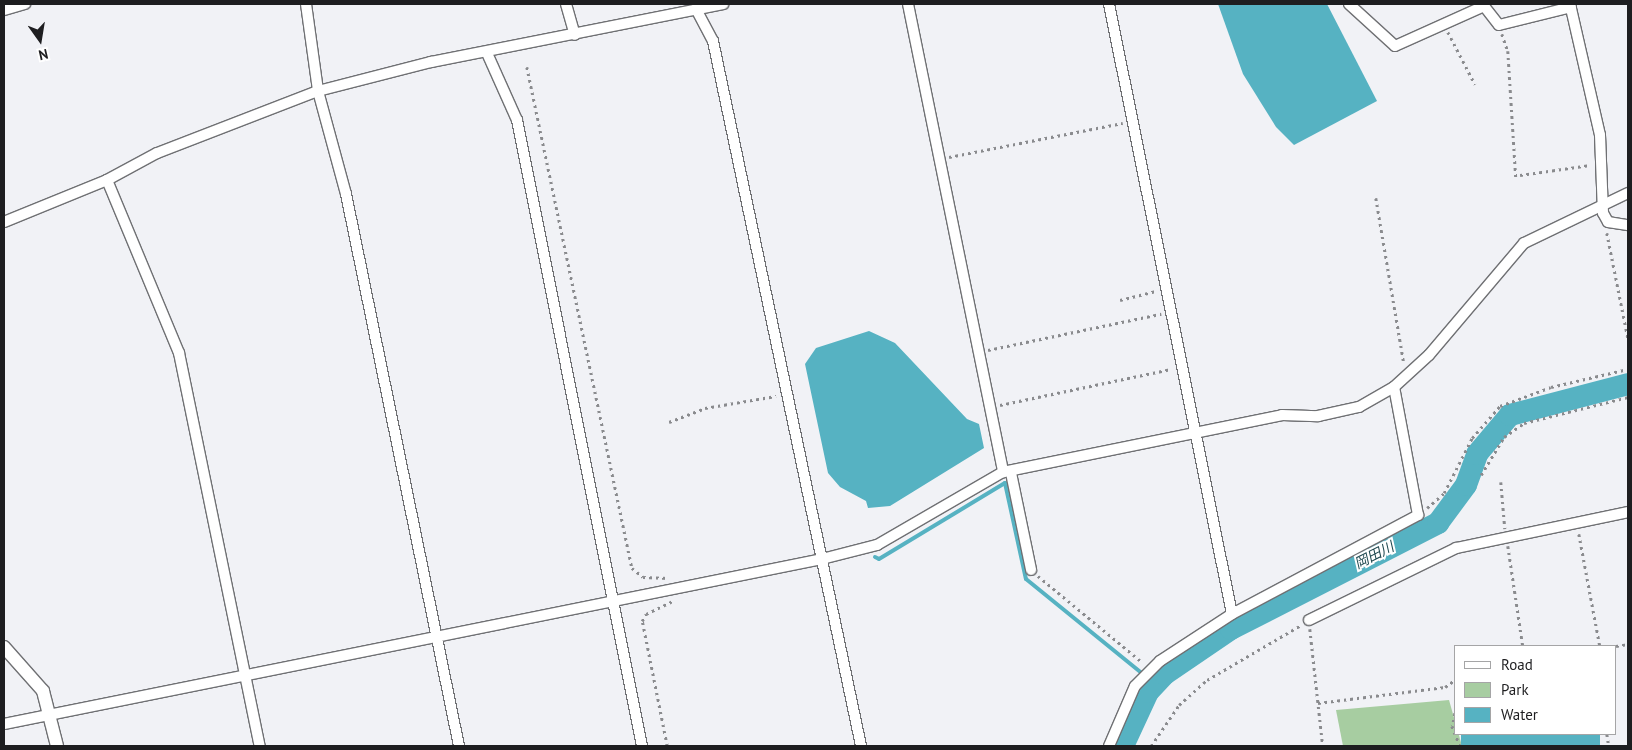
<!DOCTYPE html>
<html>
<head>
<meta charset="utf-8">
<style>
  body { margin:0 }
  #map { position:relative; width:1632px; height:750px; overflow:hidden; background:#f1f2f6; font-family:"PT Sans","Noto Sans JP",sans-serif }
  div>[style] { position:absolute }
  .green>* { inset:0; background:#a7cda1 }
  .water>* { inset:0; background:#56b2c2; transform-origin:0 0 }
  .stream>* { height:4px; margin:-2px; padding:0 2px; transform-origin:2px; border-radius:2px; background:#56b2c2 }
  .river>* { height:22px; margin:-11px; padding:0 11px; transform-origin:11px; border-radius:11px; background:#56b2c2 }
  .path>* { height:2.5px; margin-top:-1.25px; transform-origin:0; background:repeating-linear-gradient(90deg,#8a8b8e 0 2.5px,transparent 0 6.5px) }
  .roads { filter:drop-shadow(1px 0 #6f7073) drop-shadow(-1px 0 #6f7073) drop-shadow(0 1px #6f7073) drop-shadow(0 -1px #6f7073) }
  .minor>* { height:10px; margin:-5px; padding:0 5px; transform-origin:5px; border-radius:5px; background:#fff }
  .tertiary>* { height:12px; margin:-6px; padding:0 6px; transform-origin:6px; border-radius:6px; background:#fff }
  span { translate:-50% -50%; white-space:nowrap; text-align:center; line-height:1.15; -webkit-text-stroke:4px #fff; paint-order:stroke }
  .water-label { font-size:14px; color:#1d474e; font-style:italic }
  .frame { position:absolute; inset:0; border:5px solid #1e1e20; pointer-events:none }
  .legend { position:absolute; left:1454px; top:645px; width:162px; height:90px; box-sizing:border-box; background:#fff; border:1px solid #a5a5a6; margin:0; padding:6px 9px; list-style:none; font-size:15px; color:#1e1e20 }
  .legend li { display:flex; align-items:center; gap:10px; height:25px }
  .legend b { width:25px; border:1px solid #a5a5a6 }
  .north { position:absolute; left:15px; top:15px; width:50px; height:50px; -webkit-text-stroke:4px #fff; paint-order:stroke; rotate:167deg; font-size:14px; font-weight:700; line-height:20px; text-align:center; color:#1e1e20 }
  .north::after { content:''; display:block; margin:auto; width:18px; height:22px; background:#1e1e20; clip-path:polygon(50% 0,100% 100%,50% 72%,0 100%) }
</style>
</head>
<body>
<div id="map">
  <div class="green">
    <div style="clip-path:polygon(1449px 700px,1462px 746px,1343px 746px,1336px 710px)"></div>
  </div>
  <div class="water">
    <div style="clip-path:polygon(1218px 4px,1327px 4px,1377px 101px,1294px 145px,1276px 127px,1243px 74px)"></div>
    <div style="clip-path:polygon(869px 331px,895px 343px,967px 419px,979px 424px,984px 448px,890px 506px,868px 508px,866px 501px,840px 487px,828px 473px,805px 364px,816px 348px)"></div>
    <div style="left:1461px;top:734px;width:139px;height:13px"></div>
  </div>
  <div class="stream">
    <div style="left:875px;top:557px;width:4px;rotate:27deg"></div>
    <div style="left:879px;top:559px;width:147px;rotate:-31.1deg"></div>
    <div style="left:1005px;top:483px;width:98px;rotate:77.7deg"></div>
    <div style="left:1026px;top:579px;width:166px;rotate:39.1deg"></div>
  </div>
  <div class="river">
    <div style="left:1123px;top:746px;width:60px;rotate:-65.2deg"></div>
    <div style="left:1148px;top:692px;width:25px;rotate:-47deg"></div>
    <div style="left:1165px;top:674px;width:80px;rotate:-34.3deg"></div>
    <div style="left:1231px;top:629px;width:233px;rotate:-27.1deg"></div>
    <div style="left:1438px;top:523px;width:47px;rotate:-53.6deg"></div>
    <div style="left:1466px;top:485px;width:33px;rotate:-70deg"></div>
    <div style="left:1477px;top:454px;width:51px;rotate:-49.8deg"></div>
    <div style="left:1510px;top:415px;width:122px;rotate:-14.7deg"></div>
  </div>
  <div class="path">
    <div style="left:1448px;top:32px;width:59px;rotate:62.6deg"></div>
    <div style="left:1502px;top:34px;width:18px;rotate:71deg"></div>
    <div style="left:1508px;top:51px;width:128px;rotate:86.4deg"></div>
    <div style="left:527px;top:67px;width:512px;rotate:78.16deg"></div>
    <div style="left:632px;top:568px;width:14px;rotate:39deg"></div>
    <div style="left:643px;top:577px;width:26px;rotate:2deg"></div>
    <div style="left:949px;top:157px;width:177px;rotate:-11.1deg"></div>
    <div style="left:1520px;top:175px;width:71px;rotate:-8.1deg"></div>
    <div style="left:1376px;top:198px;width:168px;rotate:80.4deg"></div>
    <div style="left:1607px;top:233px;width:107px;rotate:78.7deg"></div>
    <div style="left:1120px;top:300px;width:38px;rotate:-14deg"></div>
    <div style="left:988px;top:350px;width:177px;rotate:-11.8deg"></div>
    <div style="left:1000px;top:405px;width:175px;rotate:-11.9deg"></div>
    <div style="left:669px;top:422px;width:39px;rotate:-21deg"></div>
    <div style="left:705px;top:408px;width:72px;rotate:-9.6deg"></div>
    <div style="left:1481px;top:475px;width:44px;rotate:-58.8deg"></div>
    <div style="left:1504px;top:437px;width:24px;rotate:-35deg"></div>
    <div style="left:1524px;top:423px;width:107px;rotate:-14deg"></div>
    <div style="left:1501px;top:482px;width:47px;rotate:85.1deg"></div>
    <div style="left:1427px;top:508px;width:23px;rotate:-41deg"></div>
    <div style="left:1444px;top:493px;width:62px;rotate:-63deg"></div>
    <div style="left:1472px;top:438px;width:43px;rotate:-48.8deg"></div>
    <div style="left:1500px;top:406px;width:54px;rotate:-20.4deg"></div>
    <div style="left:1551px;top:387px;width:79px;rotate:-13.2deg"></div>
    <div style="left:1579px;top:534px;width:114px;rotate:79.4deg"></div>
    <div style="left:1508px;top:546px;width:101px;rotate:81.5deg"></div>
    <div style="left:1038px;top:576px;width:136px;rotate:39.6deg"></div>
    <div style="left:1310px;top:629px;width:118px;rotate:83.7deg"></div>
    <div style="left:1616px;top:646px;width:12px;rotate:-9deg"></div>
    <div style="left:1318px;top:703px;width:128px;rotate:-7.2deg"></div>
    <div style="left:1445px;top:687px;width:14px;rotate:-36deg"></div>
    <div style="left:1456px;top:720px;width:7px;rotate:124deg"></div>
    <div style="left:1452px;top:726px;width:22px;rotate:68deg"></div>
    <div style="left:1453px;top:722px;width:17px;rotate:-80deg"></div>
    <div style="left:1607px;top:734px;width:12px;rotate:81deg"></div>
    <div style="left:667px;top:746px;width:127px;rotate:-101.3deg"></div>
    <div style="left:642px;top:621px;width:8px;rotate:-60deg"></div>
    <div style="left:646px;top:614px;width:30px;rotate:-26deg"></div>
    <div style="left:1151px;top:746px;width:50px;rotate:-55.7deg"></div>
    <div style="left:1179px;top:705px;width:38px;rotate:-42deg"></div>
    <div style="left:1207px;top:680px;width:109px;rotate:-30.3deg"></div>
  </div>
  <div class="roads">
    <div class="minor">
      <div style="left:306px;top:4px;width:88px;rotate:82.1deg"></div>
      <div style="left:318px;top:91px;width:107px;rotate:74.8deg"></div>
      <div style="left:346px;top:194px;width:563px;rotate:78.43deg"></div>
      <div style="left:566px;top:4px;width:32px;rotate:74deg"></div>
      <div style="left:908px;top:4px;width:478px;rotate:78.5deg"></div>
      <div style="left:1109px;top:4px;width:622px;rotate:78.6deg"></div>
      <div style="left:1349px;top:4px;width:62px;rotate:42.4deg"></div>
      <div style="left:1395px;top:46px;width:98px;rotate:-24.2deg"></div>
      <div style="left:1484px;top:6px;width:24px;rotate:52deg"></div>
      <div style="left:1499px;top:25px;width:74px;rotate:-14deg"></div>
      <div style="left:1570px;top:4px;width:134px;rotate:77.1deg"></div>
      <div style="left:1600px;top:135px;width:78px;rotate:87.8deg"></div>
      <div style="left:1603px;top:213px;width:10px;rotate:61deg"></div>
      <div style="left:1608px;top:222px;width:20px;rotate:9deg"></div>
      <div style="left:696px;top:9px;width:36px;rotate:62deg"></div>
      <div style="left:713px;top:41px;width:720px;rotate:78.14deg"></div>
      <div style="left:4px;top:10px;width:22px;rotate:-16deg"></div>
      <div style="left:487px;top:53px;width:73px;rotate:65.9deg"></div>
      <div style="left:517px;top:120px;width:638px;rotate:78.71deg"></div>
      <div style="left:107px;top:180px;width:187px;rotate:67.4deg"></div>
      <div style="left:179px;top:353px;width:401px;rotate:78.4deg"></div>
      <div style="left:4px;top:222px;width:111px;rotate:-22.2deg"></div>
      <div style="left:107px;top:180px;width:57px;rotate:-28.4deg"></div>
      <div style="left:157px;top:153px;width:173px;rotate:-21.1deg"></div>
      <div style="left:318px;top:91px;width:117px;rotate:-14.4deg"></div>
      <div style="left:431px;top:62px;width:298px;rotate:-11.2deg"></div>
      <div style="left:1011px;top:473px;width:99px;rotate:78.3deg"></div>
      <div style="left:1309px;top:620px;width:164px;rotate:-26.1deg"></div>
      <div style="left:1456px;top:548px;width:176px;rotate:-11.8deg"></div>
      <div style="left:4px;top:724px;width:834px;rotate:-11.4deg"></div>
      <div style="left:822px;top:559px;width:57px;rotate:-14.3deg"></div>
      <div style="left:877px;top:545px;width:146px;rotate:-30.1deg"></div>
      <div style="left:1003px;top:472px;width:285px;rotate:-11.5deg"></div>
      <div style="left:1282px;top:415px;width:36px;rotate:2deg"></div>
      <div style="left:1318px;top:416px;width:42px;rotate:-12.4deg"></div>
      <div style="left:1359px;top:407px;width:40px;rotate:-29.7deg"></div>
      <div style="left:1394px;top:387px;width:47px;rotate:-42.4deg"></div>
      <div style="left:1429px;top:355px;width:147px;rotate:-49.7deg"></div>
      <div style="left:1524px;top:243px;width:115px;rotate:-25.7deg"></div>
      <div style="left:1109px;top:746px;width:65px;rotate:-66.6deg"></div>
      <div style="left:1135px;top:686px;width:35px;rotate:-45deg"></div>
      <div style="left:1160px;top:661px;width:86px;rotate:-33.1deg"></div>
      <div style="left:1232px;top:614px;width:211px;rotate:-28deg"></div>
      <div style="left:1418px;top:515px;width:130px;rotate:-100.6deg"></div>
    </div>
    <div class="tertiary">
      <div style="left:4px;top:647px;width:59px;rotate:48.4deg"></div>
      <div style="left:43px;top:691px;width:57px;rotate:75.7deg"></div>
    </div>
  </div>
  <div class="water-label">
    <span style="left:1374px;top:555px;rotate:-27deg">岡田川</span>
  </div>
  <div class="frame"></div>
  <ul class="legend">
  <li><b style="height:6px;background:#fff"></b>Road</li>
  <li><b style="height:14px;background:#a7cda1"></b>Park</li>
  <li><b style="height:14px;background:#56b2c2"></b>Water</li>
  </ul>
  <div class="north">N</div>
</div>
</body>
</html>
